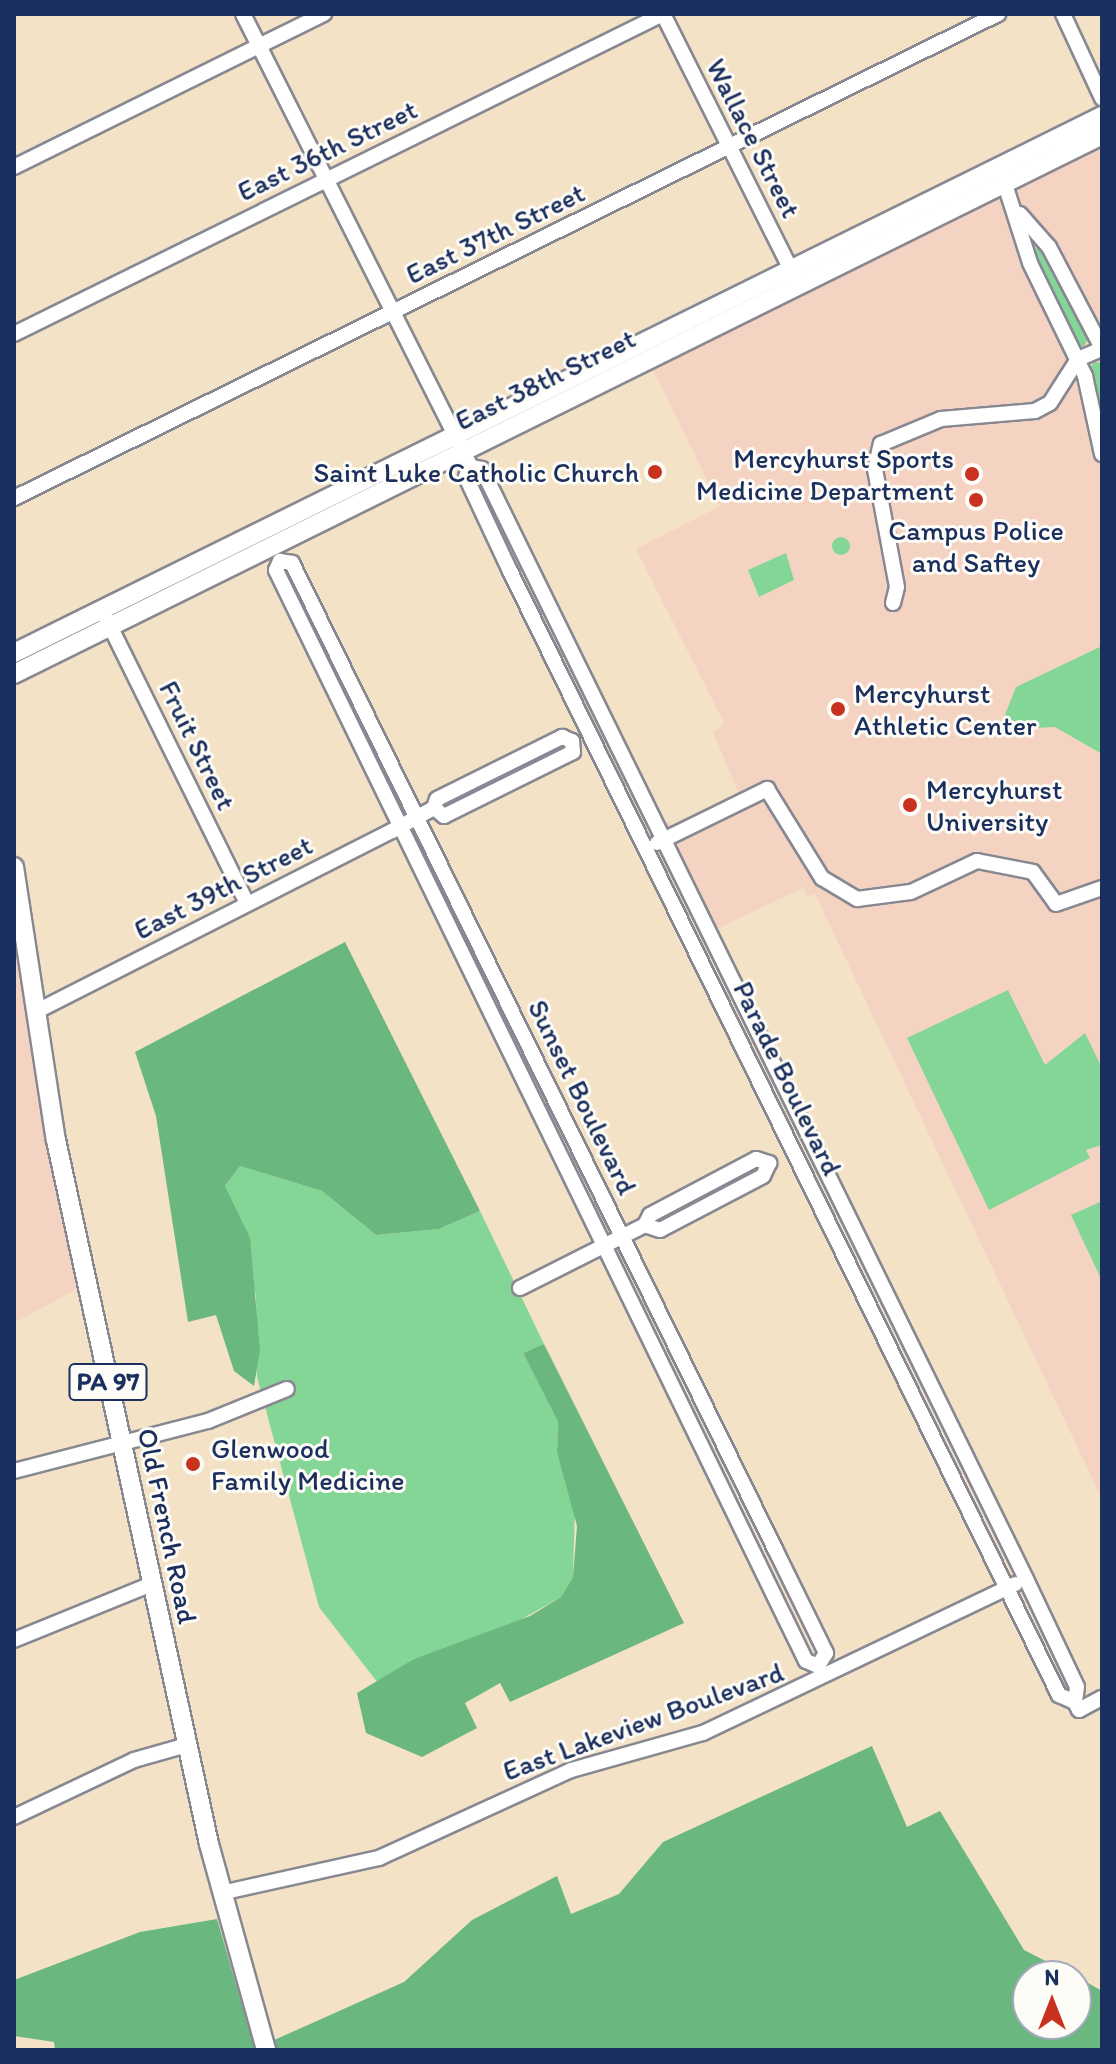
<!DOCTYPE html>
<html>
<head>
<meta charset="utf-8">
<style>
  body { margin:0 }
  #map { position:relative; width:1116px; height:2064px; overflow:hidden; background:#f3e2c6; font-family:Itim,sans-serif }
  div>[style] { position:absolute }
  .built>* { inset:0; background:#f5d3c2 }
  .green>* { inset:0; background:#84d697 }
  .round { border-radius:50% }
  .forest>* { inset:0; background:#6bb780 }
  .roads { filter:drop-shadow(2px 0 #878892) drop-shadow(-2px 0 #878892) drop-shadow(0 2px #878892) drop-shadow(0 -2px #878892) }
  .minor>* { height:14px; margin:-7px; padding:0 7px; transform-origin:7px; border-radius:7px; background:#fff }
  .major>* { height:18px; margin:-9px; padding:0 9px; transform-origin:9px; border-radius:9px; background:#fff }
  .dots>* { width:22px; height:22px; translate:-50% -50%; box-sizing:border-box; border:4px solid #fdfcf7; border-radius:50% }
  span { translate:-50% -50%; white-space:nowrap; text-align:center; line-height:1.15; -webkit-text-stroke:6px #fdfcf7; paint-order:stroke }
  .shield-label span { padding:2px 6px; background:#fdfcf7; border:2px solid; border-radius:6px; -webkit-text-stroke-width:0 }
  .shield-label { font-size:26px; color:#1b2f5e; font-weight:700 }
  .street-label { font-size:28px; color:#1b2f5e }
  .poi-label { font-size:28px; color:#1b2f5e }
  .right { translate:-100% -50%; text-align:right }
  .left { translate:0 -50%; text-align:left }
  .frame { position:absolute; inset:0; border:16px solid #1b2f5e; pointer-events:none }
  .north { position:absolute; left:1012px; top:1960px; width:80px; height:80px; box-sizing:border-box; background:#fdfcf7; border:2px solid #a3aaba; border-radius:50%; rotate:0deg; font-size:22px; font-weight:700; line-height:32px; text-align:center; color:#1b2f5e }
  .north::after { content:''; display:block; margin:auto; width:28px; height:36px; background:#c8321e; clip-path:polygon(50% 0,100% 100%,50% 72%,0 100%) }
</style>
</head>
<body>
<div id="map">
  <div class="built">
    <div style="clip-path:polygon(1102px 144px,1102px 1499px,815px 894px,807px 897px,803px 888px,712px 931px,657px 816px,675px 826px,739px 794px,713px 732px,724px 723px,636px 549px,720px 506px,651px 366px)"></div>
    <div style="clip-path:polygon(14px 941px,77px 1289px,14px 1323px)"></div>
  </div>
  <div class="green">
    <div style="clip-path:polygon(1041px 246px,1090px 336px,1084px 346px,1076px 345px,1031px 251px)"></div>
    <div style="clip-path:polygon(1094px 362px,1102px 363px,1102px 420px,1089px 370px)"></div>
    <div class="round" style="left:832px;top:537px;width:18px;height:18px"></div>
    <div style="clip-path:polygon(786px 553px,794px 580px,759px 597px,748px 570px)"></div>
    <div style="clip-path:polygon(1102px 646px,1102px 754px,1055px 727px,999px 730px,1016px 687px)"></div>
    <div style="clip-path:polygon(1008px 990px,1045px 1065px,1085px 1033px,1102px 1068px,1102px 1145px,1086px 1150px,1090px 1158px,989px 1210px,907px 1038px)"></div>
    <div style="clip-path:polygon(240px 1166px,322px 1191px,376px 1235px,439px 1229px,480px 1211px,544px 1344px,523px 1353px,558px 1422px,557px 1452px,575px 1506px,573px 1577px,561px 1597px,497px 1633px,414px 1659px,378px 1683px,319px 1607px,257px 1377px,256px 1296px,225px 1186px)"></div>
    <div style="clip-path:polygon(1102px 1201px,1102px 1281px,1071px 1215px)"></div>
  </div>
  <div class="forest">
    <div style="clip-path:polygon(345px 942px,480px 1211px,439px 1229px,376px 1235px,322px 1191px,240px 1166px,225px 1186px,250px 1238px,260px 1350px,254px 1386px,234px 1371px,216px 1315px,188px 1322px,156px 1116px,135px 1052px)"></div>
    <div style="clip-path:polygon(544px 1344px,684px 1623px,510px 1702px,500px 1683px,465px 1703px,477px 1728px,422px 1757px,366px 1733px,357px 1693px,414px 1659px,530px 1616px,561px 1597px,573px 1577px,577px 1526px,557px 1452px,558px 1422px,523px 1353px)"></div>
    <div style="clip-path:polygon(872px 1746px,907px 1827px,940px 1811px,1024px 1950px,1075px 1976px,1028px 1976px,1028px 2024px,1076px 2024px,1076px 1976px,1102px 1991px,1102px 2050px,275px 2050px,272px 2041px,404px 1982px,472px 1920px,557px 1876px,571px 1914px,619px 1894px,663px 1842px)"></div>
    <div style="clip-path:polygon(217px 1919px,255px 2050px,55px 2050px,54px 2042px,14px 2036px,14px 1980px,140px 1932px)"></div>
  </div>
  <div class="roads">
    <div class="minor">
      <div style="left:243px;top:14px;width:507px;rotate:63.28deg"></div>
      <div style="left:471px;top:467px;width:11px;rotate:117deg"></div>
      <div style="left:466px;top:477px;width:104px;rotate:64.9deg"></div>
      <div style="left:510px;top:571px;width:1251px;rotate:63.97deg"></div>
      <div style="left:1059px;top:1695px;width:17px;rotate:24deg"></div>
      <div style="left:663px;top:14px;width:295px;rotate:63.4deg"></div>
      <div style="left:1063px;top:14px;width:93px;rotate:65.1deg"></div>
      <div style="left:14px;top:167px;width:346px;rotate:-26.3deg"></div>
      <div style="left:1002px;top:175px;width:92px;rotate:72.3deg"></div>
      <div style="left:1030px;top:263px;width:126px;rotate:64deg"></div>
      <div style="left:1085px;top:376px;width:80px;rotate:77.7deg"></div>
      <div style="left:1020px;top:214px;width:44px;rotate:48.7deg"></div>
      <div style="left:1049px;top:247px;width:114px;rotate:62.3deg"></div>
      <div style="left:14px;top:334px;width:724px;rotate:-26.25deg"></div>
      <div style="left:471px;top:467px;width:11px;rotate:10deg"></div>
      <div style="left:482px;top:469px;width:1236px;rotate:63.89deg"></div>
      <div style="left:1026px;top:1579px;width:119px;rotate:64.7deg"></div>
      <div style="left:1077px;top:1687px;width:15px;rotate:98deg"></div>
      <div style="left:1075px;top:1702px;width:9px;rotate:63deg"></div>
      <div style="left:1079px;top:1710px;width:26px;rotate:-28deg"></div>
      <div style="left:14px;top:498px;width:1097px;rotate:-26.19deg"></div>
      <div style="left:280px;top:561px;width:12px;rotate:9deg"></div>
      <div style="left:292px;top:563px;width:1098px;rotate:63.9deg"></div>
      <div style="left:775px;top:1549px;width:116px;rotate:63.9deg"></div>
      <div style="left:826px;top:1653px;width:15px;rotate:122deg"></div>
      <div style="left:818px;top:1666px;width:13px;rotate:-157deg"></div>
      <div style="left:806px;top:1661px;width:48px;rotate:-116deg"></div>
      <div style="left:785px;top:1618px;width:1165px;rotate:-115.91deg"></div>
      <div style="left:276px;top:570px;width:10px;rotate:-66deg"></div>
      <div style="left:893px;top:603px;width:16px;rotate:-76deg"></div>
      <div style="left:897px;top:587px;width:120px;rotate:-100.6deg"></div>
      <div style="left:875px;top:469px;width:26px;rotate:-77deg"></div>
      <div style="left:881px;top:444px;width:65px;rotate:-22.6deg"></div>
      <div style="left:941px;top:419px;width:94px;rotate:-4.9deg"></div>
      <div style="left:1035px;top:411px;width:17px;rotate:-28deg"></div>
      <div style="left:1050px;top:403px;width:52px;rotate:-57.5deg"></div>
      <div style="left:1078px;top:359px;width:26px;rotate:-23deg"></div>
      <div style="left:106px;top:618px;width:318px;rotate:63.7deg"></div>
      <div style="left:657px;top:843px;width:123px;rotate:-26.1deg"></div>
      <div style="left:767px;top:789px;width:105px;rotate:58.3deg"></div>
      <div style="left:822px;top:878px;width:41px;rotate:31deg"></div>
      <div style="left:857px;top:899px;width:54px;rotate:-7.4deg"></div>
      <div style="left:911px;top:892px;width:73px;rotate:-25.2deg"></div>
      <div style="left:977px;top:861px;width:57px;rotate:11.1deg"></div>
      <div style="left:1033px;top:872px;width:39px;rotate:54deg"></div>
      <div style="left:1056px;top:904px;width:49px;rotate:-19.2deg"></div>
      <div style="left:35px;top:1012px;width:400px;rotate:-26.9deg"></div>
      <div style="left:392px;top:831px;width:48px;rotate:-28.7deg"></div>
      <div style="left:434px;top:808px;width:9px;rotate:-72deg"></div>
      <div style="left:437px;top:799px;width:140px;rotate:-26.4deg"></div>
      <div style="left:562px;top:737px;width:11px;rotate:22deg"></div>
      <div style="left:572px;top:741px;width:11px;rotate:85deg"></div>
      <div style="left:573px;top:752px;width:144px;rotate:153.6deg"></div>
      <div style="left:444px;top:816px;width:13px;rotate:-141deg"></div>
      <div style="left:756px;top:1159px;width:14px;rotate:17deg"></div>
      <div style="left:769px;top:1163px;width:14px;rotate:115deg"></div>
      <div style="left:763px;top:1176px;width:116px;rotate:152.3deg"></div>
      <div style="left:660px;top:1230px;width:16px;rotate:-162deg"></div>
      <div style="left:645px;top:1225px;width:11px;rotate:-63deg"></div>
      <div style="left:650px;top:1215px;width:120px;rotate:-27.8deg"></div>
      <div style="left:520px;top:1288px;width:140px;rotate:-26.7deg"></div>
      <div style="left:14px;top:1471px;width:200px;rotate:-14.5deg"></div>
      <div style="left:208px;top:1421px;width:85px;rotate:-22.1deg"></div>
      <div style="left:14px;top:1640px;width:149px;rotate:-22.1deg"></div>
      <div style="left:14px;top:1817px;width:133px;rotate:-25.4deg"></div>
      <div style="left:134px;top:1760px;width:55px;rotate:-15.8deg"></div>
      <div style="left:221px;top:1893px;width:162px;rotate:-12.5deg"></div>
      <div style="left:379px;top:1858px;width:211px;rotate:-24.6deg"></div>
      <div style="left:571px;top:1770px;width:137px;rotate:-15.7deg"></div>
      <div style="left:703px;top:1733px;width:346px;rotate:-25.5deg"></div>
    </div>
    <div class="major">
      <div style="left:14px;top:653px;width:1213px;rotate:-26.27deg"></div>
      <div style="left:14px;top:674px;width:1214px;rotate:-26.35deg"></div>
      <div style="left:14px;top:867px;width:276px;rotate:81.3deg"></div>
      <div style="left:56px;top:1140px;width:720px;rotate:77.74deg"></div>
      <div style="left:209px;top:1844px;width:214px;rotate:74.5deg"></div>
    </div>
  </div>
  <div class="dots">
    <div style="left:655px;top:472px;background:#c8321e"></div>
    <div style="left:972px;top:474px;background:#c8321e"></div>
    <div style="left:976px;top:500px;background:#c8321e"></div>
    <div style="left:838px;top:709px;background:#c8321e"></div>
    <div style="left:910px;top:805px;background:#c8321e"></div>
    <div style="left:193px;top:1464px;background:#c8321e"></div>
  </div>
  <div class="shield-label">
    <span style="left:108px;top:1382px">PA 97</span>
  </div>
  <div class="street-label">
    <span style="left:754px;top:138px;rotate:63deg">Wallace Street</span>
    <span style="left:327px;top:150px;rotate:-26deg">East 36th Street</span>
    <span style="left:495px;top:233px;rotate:-26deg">East 37th Street</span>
    <span style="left:545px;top:379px;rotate:-26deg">East 38th Street</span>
    <span style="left:198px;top:745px;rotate:64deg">Fruit Street</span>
    <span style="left:223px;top:887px;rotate:-27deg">East 39th Street</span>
    <span style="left:788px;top:1078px;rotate:64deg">Parade Boulevard</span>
    <span style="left:583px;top:1097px;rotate:64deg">Sunset Boulevard</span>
    <span style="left:168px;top:1526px;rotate:78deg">Old French Road</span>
    <span style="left:643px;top:1721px;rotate:-20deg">East Lakeview Boulevard</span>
  </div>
  <div class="poi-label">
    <span class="right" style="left:954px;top:474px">Mercyhurst Sports<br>Medicine Department</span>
    <span class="right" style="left:639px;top:472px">Saint Luke Catholic Church</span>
    <span style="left:976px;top:546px">Campus Police<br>and Saftey</span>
    <span class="left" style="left:854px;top:709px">Mercyhurst<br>Athletic Center</span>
    <span class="left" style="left:926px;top:805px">Mercyhurst<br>University</span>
    <span class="left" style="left:211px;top:1464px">Glenwood<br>Family Medicine</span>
  </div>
  <div class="frame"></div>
  <div class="north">N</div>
</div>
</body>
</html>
